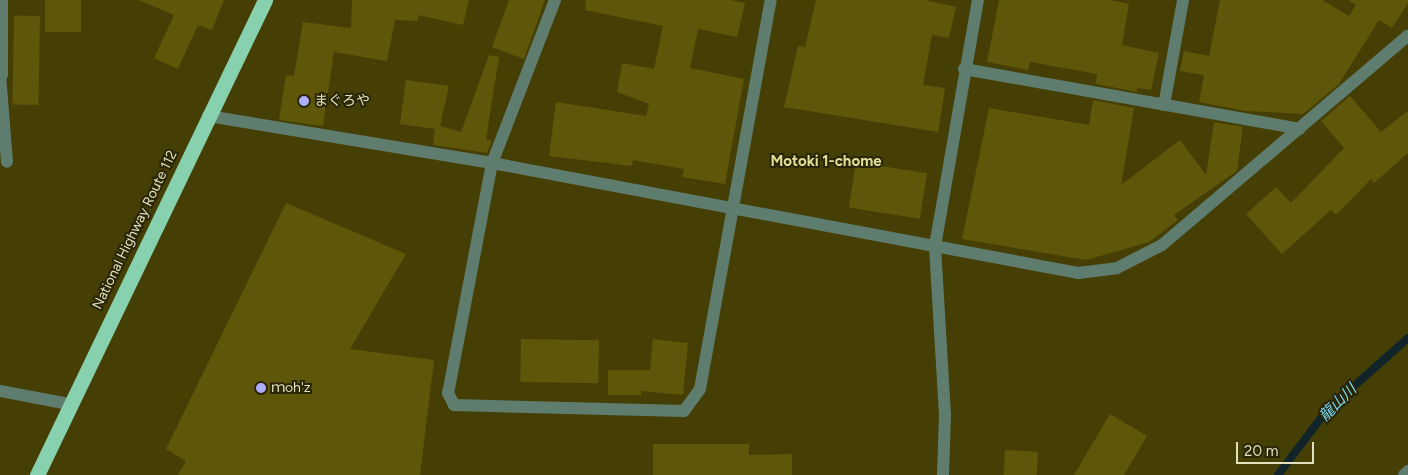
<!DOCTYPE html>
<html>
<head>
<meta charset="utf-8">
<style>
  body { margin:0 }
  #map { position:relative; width:1408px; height:475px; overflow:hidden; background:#453f06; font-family:Figtree,"Noto Sans JP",sans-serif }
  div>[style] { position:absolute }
  .stream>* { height:8px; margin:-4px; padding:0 4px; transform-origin:4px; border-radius:4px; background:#11242a }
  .building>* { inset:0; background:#5e5608; transform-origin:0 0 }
  .minor>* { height:12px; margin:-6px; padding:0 6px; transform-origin:6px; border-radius:6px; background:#5f7d6e }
  .highway>* { height:15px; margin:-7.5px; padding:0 7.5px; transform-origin:7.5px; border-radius:7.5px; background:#87d1ae }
  .dots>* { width:14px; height:14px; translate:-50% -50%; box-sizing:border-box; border:2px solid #292608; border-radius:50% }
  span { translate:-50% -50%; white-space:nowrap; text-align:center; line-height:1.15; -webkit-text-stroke:4px #292608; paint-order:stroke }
  .poi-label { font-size:14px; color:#e3e0be }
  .left { translate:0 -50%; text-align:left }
  .street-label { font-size:14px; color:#e3e0be }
  .neighbourhood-label { font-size:15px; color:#e4dc96; font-weight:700 }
  .water-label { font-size:15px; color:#7ad8f8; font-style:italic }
  .scale { position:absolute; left:1236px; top:442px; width:78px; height:22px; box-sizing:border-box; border:2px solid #e3e0be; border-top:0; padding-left:6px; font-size:15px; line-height:18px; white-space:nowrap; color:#e3e0be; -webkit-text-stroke:4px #292608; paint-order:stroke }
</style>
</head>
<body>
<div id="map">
  <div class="stream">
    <div style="left:1278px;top:475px;width:81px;rotate:-53deg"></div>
    <div style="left:1327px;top:410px;width:108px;rotate:-41.6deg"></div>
  </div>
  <div class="building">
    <div style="left:45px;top:0;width:36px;height:32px"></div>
    <div style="clip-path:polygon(139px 0,224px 0,212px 30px,198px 25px,178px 69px,154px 58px,174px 15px)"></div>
    <div style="clip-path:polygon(352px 0,469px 0,463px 25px,418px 15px,418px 21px,395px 20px,387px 61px,334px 52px,323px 126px,279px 120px,286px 75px,294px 76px,303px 22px,351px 28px)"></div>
    <div style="clip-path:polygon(509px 0,545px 0,524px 59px,492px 47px)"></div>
    <div style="clip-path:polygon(586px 0,731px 0,745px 3px,737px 37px,698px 29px,690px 68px,744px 79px,725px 184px,682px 177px,684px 169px,633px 160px,632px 166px,549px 156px,556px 102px,646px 116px,649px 104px,617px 92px,622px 63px,654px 69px,663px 26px,585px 10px)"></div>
    <div style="clip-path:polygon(816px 0,925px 0,956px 7px,949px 38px,932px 35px,923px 85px,945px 88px,938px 132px,784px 107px,798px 46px,805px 47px)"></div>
    <div style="clip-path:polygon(999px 0,1110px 0,1129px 4px,1122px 45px,1159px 53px,1151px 90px,1137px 88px,1137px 92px,1096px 84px,1097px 74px,1030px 62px,1028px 70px,987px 62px)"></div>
    <div style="clip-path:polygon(1220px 0,1322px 0,1349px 16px,1356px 5px,1348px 0,1408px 0,1408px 3px,1392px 28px,1379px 20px,1339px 84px,1303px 114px,1246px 111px,1199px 102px,1204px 75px,1180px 71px,1184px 51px,1209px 56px)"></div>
    <div style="left:40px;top:16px;width:89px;height:26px;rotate:91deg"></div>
    <div style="clip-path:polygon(489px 55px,499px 57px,486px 139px,492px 141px,487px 153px,433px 145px,435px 129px,400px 124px,406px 80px,449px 86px,440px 126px,461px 132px)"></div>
    <div style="clip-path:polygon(1350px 96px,1381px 132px,1408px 111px,1408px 153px,1374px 183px,1371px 179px,1336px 215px,1331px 210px,1282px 254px,1246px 214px,1276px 187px,1291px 203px,1344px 148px,1321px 121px)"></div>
    <div style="clip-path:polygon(1093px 100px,1134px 108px,1121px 185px,1180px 140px,1206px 175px,1214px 122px,1243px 127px,1237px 171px,1174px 215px,1178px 220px,1149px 242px,1086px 260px,962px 239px,989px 108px,1089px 125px)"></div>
    <div style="left:856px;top:162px;width:72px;height:46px;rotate:9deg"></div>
    <div style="clip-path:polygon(286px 203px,406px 254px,350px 349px,434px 360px,420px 475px,178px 475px,186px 461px,166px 449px)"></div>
    <div style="left:521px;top:339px;width:78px;height:43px;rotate:1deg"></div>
    <div style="clip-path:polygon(653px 339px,688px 343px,683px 395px,641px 391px,641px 395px,608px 395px,608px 370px,650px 370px)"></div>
    <div style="clip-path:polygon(1110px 414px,1147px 436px,1124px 475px,1074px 475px)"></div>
    <div style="clip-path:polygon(653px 444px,749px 444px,749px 455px,792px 454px,792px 475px,653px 475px)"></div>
    <div style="left:1005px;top:450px;width:33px;height:25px;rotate:3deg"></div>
  </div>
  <div class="minor">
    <div style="left:2px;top:0;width:75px;rotate:90deg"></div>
    <div style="left:555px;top:0;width:175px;rotate:111.1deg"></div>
    <div style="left:492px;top:163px;width:234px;rotate:100.8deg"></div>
    <div style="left:448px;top:393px;width:13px;rotate:63deg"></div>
    <div style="left:454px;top:405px;width:230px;rotate:1.5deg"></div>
    <div style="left:684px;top:411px;width:27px;rotate:-54deg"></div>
    <div style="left:700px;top:389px;width:395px;rotate:-79.7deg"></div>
    <div style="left:964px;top:69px;width:341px;rotate:10.1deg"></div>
    <div style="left:0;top:75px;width:87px;rotate:85.4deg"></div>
    <div style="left:1164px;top:105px;width:107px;rotate:-79.7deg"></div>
    <div style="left:208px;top:116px;width:288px;rotate:9.4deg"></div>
    <div style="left:492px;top:163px;width:596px;rotate:10.63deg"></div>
    <div style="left:1078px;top:273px;width:39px;rotate:-7deg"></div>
    <div style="left:1117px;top:268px;width:51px;rotate:-27.1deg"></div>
    <div style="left:1162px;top:245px;width:323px;rotate:-40.4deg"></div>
    <div style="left:0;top:391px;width:70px;rotate:10.7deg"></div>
    <div style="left:943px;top:475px;width:60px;rotate:-88.1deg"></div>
    <div style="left:945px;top:415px;width:169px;rotate:-93.4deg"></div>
    <div style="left:935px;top:246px;width:250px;rotate:-80.1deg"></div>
    <div style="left:1404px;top:475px;width:6px;rotate:-45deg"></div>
  </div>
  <div class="highway">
    <div style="left:37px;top:475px;width:527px;rotate:-64.36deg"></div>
  </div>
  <div class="dots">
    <div style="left:304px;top:101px;background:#adaffb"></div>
    <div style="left:261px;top:388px;background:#adaffb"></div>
  </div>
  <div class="poi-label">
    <span class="left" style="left:314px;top:101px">まぐろや</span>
    <span class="left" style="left:271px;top:388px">ｍoh'z</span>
  </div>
  <div class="street-label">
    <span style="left:135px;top:230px;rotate:-64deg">National Highway Route 112</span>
  </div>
  <div class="neighbourhood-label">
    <span style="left:826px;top:162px">Motoki 1-chome</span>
  </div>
  <div class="water-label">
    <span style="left:1338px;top:403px;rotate:-45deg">龍山川</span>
  </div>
  <div class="scale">20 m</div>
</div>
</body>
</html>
